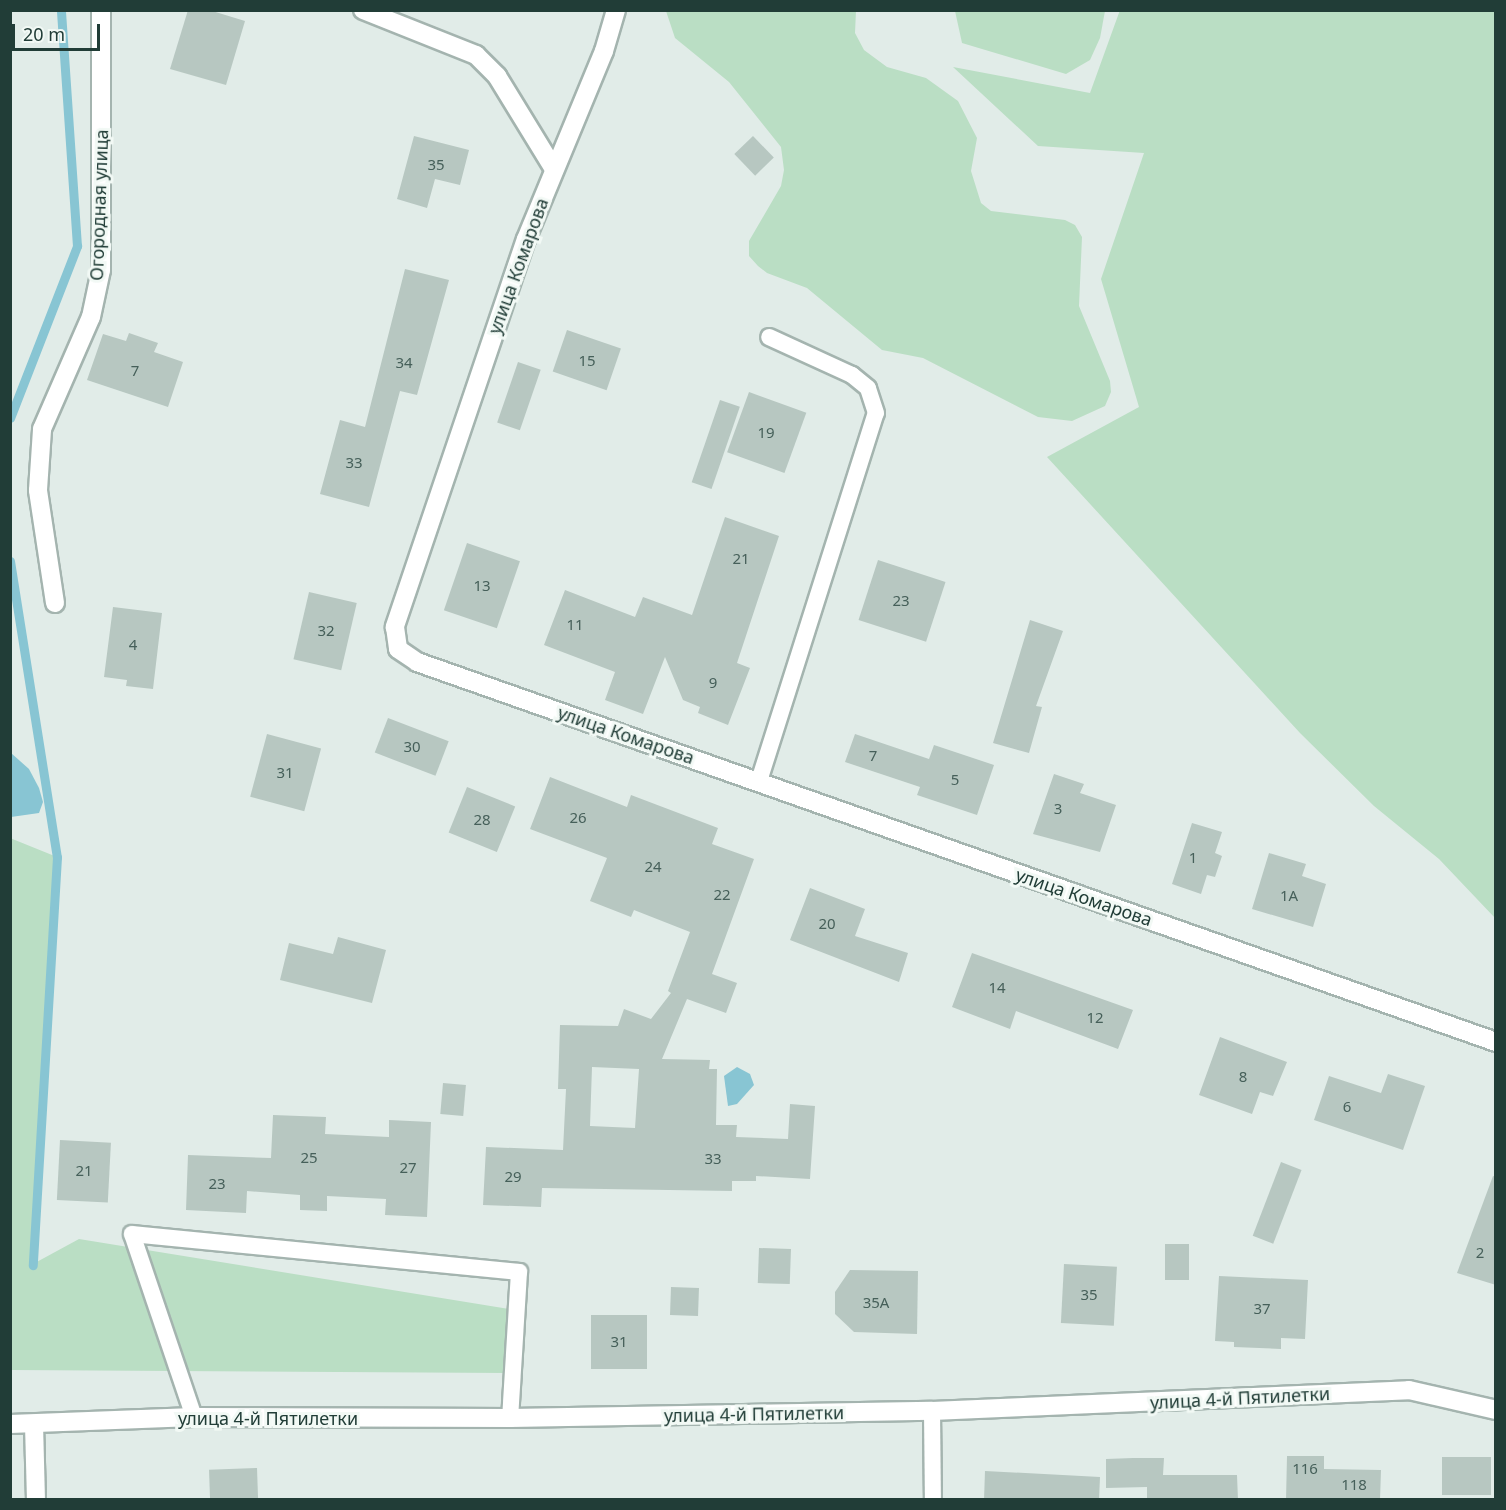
<!DOCTYPE html>
<html>
<head>
<meta charset="utf-8">
<style>
  body { margin:0 }
  #map { position:relative; width:1506px; height:1510px; overflow:hidden; background:#e1ece8; font-family:"Noto Sans",sans-serif }
  div>[style] { position:absolute }
  .green>* { inset:0; background:#badec4 }
  .water>* { inset:0; background:#88c5d3 }
  .stream>* { height:9px; margin:-4.5px; padding:0 4.5px; transform-origin:4.5px; border-radius:4.5px; background:#88c5d3 }
  .building>* { inset:0; background:#b7c7c1; transform-origin:0 0 }
  .roads { filter:drop-shadow(2px 0 #a4b4af) drop-shadow(-2px 0 #a4b4af) drop-shadow(0 2px #a4b4af) drop-shadow(0 -2px #a4b4af) }
  .lane>* { height:16px; margin:-8px; padding:0 8px; transform-origin:8px; border-radius:8px; background:#fff }
  .street>* { height:18px; margin:-9px; padding:0 9px; transform-origin:9px; border-radius:9px; background:#fff }
  span { translate:-50% -50%; white-space:nowrap; text-align:center; line-height:1.15; -webkit-text-stroke:6px #f2f9f5; paint-order:stroke }
  .number-label { font-size:15px; color:#46605a }
  .number-label span { -webkit-text-stroke-width:0 }
  .street-label { font-size:18px; color:#213d37 }
  .frame { position:absolute; inset:0; border:12px solid #213d37; pointer-events:none }
  .scale { position:absolute; left:12px; top:24px; width:88px; height:27px; box-sizing:border-box; border:3px solid #213d37; border-top:0; padding-left:8px; font-size:18px; line-height:21px; white-space:nowrap; color:#213d37; -webkit-text-stroke:4px #f2f9f5; paint-order:stroke }
</style>
</head>
<body>
<div id="map">
  <div class="green">
    <div style="clip-path:polygon(1120px 10px,1495px 11px,1495px 918px,1439px 859px,1374px 806px,1300px 733px,1047px 457px,1139px 407px,1101px 279px,1144px 153px,1038px 146px,953px 67px,1090px 93px)"></div>
    <div style="clip-path:polygon(666px 11px,856px 11px,855px 33px,864px 50px,887px 67px,926px 78px,958px 101px,977px 138px,971px 171px,981px 203px,991px 211px,1065px 220px,1075px 225px,1082px 237px,1079px 306px,1110px 381px,1111px 392px,1105px 406px,1072px 421px,1038px 417px,923px 358px,882px 350px,807px 288px,767px 273px,758px 266px,749px 256px,749px 241px,781px 186px,784px 170px,781px 147px,729px 82px,675px 38px)"></div>
    <div style="clip-path:polygon(955px 11px,1105px 11px,1100px 38px,1090px 60px,1066px 74px,962px 43px)"></div>
    <div style="clip-path:polygon(10px 838px,57px 857px,33px 1264px,79px 1239px,509px 1309px,506px 1373px,11px 1370px)"></div>
  </div>
  <div class="water">
    <div style="clip-path:polygon(11px 753px,29px 769px,39px 788px,43px 802px,39px 813px,11px 817px)"></div>
    <div style="clip-path:polygon(737px 1067px,750px 1074px,754px 1085px,737px 1104px,728px 1106px,724px 1076px)"></div>
  </div>
  <div class="stream">
    <div style="left:10px;top:418px;width:185px;rotate:-68.7deg"></div>
    <div style="left:77px;top:246px;width:237px;rotate:-93.9deg"></div>
    <div style="left:10px;top:561px;width:300px;rotate:81deg"></div>
    <div style="left:57px;top:857px;width:409px;rotate:93.4deg"></div>
  </div>
  <div class="building">
    <div style="clip-path:polygon(188px 10px,209px 10px,245px 21px,226px 85px,170px 69px)"></div>
    <div style="clip-path:polygon(414px 136px,469px 150px,460px 185px,435px 179px,427px 208px,397px 199px)"></div>
    <div style="left:753px;top:136px;width:30px;height:26px;rotate:46deg"></div>
    <div style="clip-path:polygon(405px 269px,449px 280px,417px 395px,400px 391px,369px 507px,320px 494px,340px 420px,365px 427px)"></div>
    <div style="left:567px;top:330px;width:57px;height:44px;rotate:19deg"></div>
    <div style="clip-path:polygon(129px 333px,158px 343px,154px 352px,183px 362px,168px 407px,87px 380px,103px 334px,126px 341px)"></div>
    <div style="left:518px;top:362px;width:24px;height:64px;rotate:19deg"></div>
    <div style="left:749px;top:392px;width:61px;height:64px;rotate:20deg"></div>
    <div style="left:720px;top:400px;width:21px;height:87px;rotate:19deg"></div>
    <div style="clip-path:polygon(725px 517px,779px 536px,737px 663px,750px 668px,728px 725px,698px 713px,700px 707px,683px 700px,665px 657px,643px 714px,605px 700px,615px 672px,544px 645px,565px 590px,635px 617px,643px 597px,692px 615px)"></div>
    <div style="left:467px;top:543px;width:56px;height:71px;rotate:19deg"></div>
    <div style="left:878px;top:560px;width:71px;height:63px;rotate:18deg"></div>
    <div style="left:309px;top:592px;width:49px;height:69px;rotate:13deg"></div>
    <div style="clip-path:polygon(113px 607px,162px 613px,153px 689px,126px 686px,127px 680px,104px 677px)"></div>
    <div style="clip-path:polygon(1030px 620px,1063px 631px,1036px 706px,1042px 707px,1029px 753px,993px 743px)"></div>
    <div style="left:388px;top:718px;width:65px;height:37px;rotate:21deg"></div>
    <div style="left:267px;top:734px;width:56px;height:65px;rotate:15deg"></div>
    <div style="clip-path:polygon(855px 734px,929px 759px,934px 745px,994px 765px,977px 815px,917px 795px,920px 787px,845px 762px)"></div>
    <div style="clip-path:polygon(1054px 774px,1084px 784px,1080px 793px,1116px 805px,1100px 852px,1033px 834px)"></div>
    <div style="clip-path:polygon(evenodd,550px 777px,627px 807px,631px 795px,718px 828px,712px 844px,754px 859px,712px 974px,737px 983px,726px 1013px,687px 999px,662px 1059px,710px 1060px,709px 1069px,717px 1069px,716px 1125px,737px 1125px,736px 1137px,788px 1139px,790px 1104px,815px 1106px,810px 1179px,756px 1176px,756px 1181px,732px 1181px,732px 1191px,542px 1188px,541px 1207px,483px 1205px,486px 1147px,563px 1150px,566px 1089px,558px 1089px,560px 1025px,618px 1026px,624px 1009px,651px 1019px,671px 993px,668px 991px,690px 932px,634px 910px,631px 917px,590px 901px,607px 858px,530px 829px,550px 777px,592px 1067px,639px 1069px,635px 1128px,590px 1126px,592px 1067px)"></div>
    <div style="left:467px;top:787px;width:52px;height:49px;rotate:22deg"></div>
    <div style="clip-path:polygon(1192px 823px,1222px 832px,1215px 853px,1222px 856px,1215px 877px,1207px 875px,1201px 894px,1172px 884px)"></div>
    <div style="clip-path:polygon(1269px 853px,1306px 864px,1302px 876px,1326px 884px,1313px 927px,1252px 909px)"></div>
    <div style="clip-path:polygon(810px 888px,865px 909px,855px 936px,908px 953px,899px 982px,790px 940px)"></div>
    <div style="clip-path:polygon(338px 937px,386px 950px,372px 1003px,280px 980px,289px 943px,333px 954px)"></div>
    <div style="clip-path:polygon(972px 953px,1133px 1010px,1118px 1049px,1016px 1011px,1010px 1029px,952px 1007px)"></div>
    <div style="clip-path:polygon(1220px 1037px,1287px 1062px,1273px 1096px,1260px 1092px,1252px 1114px,1199px 1095px)"></div>
    <div style="clip-path:polygon(1388px 1074px,1425px 1086px,1403px 1150px,1314px 1120px,1329px 1076px,1381px 1093px)"></div>
    <div style="left:443px;top:1083px;width:23px;height:31px;rotate:5deg"></div>
    <div style="clip-path:polygon(273px 1115px,326px 1117px,325px 1134px,389px 1137px,389px 1120px,431px 1122px,427px 1217px,385px 1215px,386px 1199px,327px 1196px,327px 1211px,300px 1210px,300px 1195px,247px 1191px,246px 1213px,186px 1210px,188px 1155px,271px 1158px)"></div>
    <div style="left:60px;top:1140px;width:51px;height:60px;rotate:3deg"></div>
    <div style="left:1281px;top:1162px;width:22px;height:79px;rotate:21deg"></div>
    <div style="clip-path:polygon(1493px 1176px,1496px 1177px,1496px 1285px,1457px 1273px)"></div>
    <div style="left:1165px;top:1244px;width:24px;height:36px"></div>
    <div style="left:759px;top:1248px;width:32px;height:35px;rotate:2deg"></div>
    <div style="left:1064px;top:1264px;width:53px;height:59px;rotate:3deg"></div>
    <div style="clip-path:polygon(850px 1270px,918px 1271px,917px 1334px,854px 1332px,835px 1314px,835px 1292px)"></div>
    <div style="clip-path:polygon(1219px 1276px,1308px 1280px,1305px 1339px,1281px 1338px,1281px 1349px,1234px 1347px,1234px 1342px,1215px 1341px)"></div>
    <div style="left:671px;top:1287px;width:28px;height:28px;rotate:2deg"></div>
    <div style="left:591px;top:1315px;width:56px;height:54px"></div>
    <div style="clip-path:polygon(1287px 1456px,1324px 1456px,1324px 1469px,1381px 1470px,1380px 1500px,1286px 1500px)"></div>
    <div style="left:1442px;top:1457px;width:49px;height:38px"></div>
    <div style="clip-path:polygon(1133px 1458px,1164px 1458px,1163px 1475px,1237px 1475px,1238px 1500px,1147px 1500px,1147px 1487px,1106px 1488px,1106px 1459px)"></div>
    <div style="left:257px;top:1468px;width:32px;height:48px;rotate:88deg"></div>
    <div style="clip-path:polygon(985px 1471px,1100px 1477px,1099px 1500px,984px 1500px)"></div>
  </div>
  <div class="roads">
    <div class="lane">
      <div style="left:759px;top:781px;width:386px;rotate:-72.4deg"></div>
      <div style="left:876px;top:413px;width:26px;rotate:-108deg"></div>
      <div style="left:868px;top:388px;width:21px;rotate:-141deg"></div>
      <div style="left:852px;top:375px;width:91px;rotate:-155.4deg"></div>
      <div style="left:932px;top:1411px;width:89px;rotate:89.4deg"></div>
      <div style="left:194px;top:1417px;width:193px;rotate:-108.7deg"></div>
      <div style="left:132px;top:1234px;width:389px;rotate:5.6deg"></div>
      <div style="left:519px;top:1272px;width:146px;rotate:93.5deg"></div>
    </div>
    <div class="street">
      <div style="left:363px;top:10px;width:122px;rotate:21.7deg"></div>
      <div style="left:476px;top:55px;width:30px;rotate:45deg"></div>
      <div style="left:497px;top:76px;width:109px;rotate:58.5deg"></div>
      <div style="left:616px;top:10px;width:43px;rotate:106.3deg"></div>
      <div style="left:604px;top:51px;width:204px;rotate:112.5deg"></div>
      <div style="left:526px;top:239px;width:410px;rotate:108.7deg"></div>
      <div style="left:395px;top:627px;width:22px;rotate:82deg"></div>
      <div style="left:398px;top:649px;width:23px;rotate:34deg"></div>
      <div style="left:417px;top:662px;width:1144px;rotate:19.4deg"></div>
      <div style="left:55px;top:603px;width:114px;rotate:-98.6deg"></div>
      <div style="left:38px;top:490px;width:61px;rotate:-86.2deg"></div>
      <div style="left:42px;top:429px;width:122px;rotate:-66.4deg"></div>
      <div style="left:91px;top:317px;width:48px;rotate:-78deg"></div>
      <div style="left:101px;top:270px;width:260px;rotate:-90deg"></div>
      <div style="left:10px;top:1424px;width:184px;rotate:-2.2deg"></div>
      <div style="left:194px;top:1417px;width:316px;rotate:0.2deg"></div>
      <div style="left:510px;top:1418px;width:422px;rotate:-1deg"></div>
      <div style="left:932px;top:1411px;width:477px;rotate:-2.5deg"></div>
      <div style="left:1409px;top:1390px;width:89px;rotate:12.9deg"></div>
      <div style="left:34px;top:1424px;width:76px;rotate:88.5deg"></div>
    </div>
  </div>
  <div class="number-label">
    <span style="left:436px;top:165px">35</span>
    <span style="left:587px;top:361px">15</span>
    <span style="left:404px;top:363px">34</span>
    <span style="left:135px;top:371px">7</span>
    <span style="left:766px;top:433px">19</span>
    <span style="left:354px;top:463px">33</span>
    <span style="left:741px;top:559px">21</span>
    <span style="left:482px;top:586px">13</span>
    <span style="left:901px;top:601px">23</span>
    <span style="left:575px;top:625px">11</span>
    <span style="left:326px;top:631px">32</span>
    <span style="left:133px;top:645px">4</span>
    <span style="left:713px;top:683px">9</span>
    <span style="left:412px;top:747px">30</span>
    <span style="left:873px;top:756px">7</span>
    <span style="left:285px;top:773px">31</span>
    <span style="left:955px;top:780px">5</span>
    <span style="left:1058px;top:809px">3</span>
    <span style="left:578px;top:818px">26</span>
    <span style="left:482px;top:820px">28</span>
    <span style="left:1193px;top:858px">1</span>
    <span style="left:653px;top:867px">24</span>
    <span style="left:722px;top:895px">22</span>
    <span style="left:1289px;top:896px">1А</span>
    <span style="left:827px;top:924px">20</span>
    <span style="left:997px;top:988px">14</span>
    <span style="left:1095px;top:1018px">12</span>
    <span style="left:1243px;top:1077px">8</span>
    <span style="left:1347px;top:1107px">6</span>
    <span style="left:309px;top:1158px">25</span>
    <span style="left:713px;top:1159px">33</span>
    <span style="left:408px;top:1168px">27</span>
    <span style="left:84px;top:1171px">21</span>
    <span style="left:513px;top:1177px">29</span>
    <span style="left:217px;top:1184px">23</span>
    <span style="left:1480px;top:1253px">2</span>
    <span style="left:1089px;top:1295px">35</span>
    <span style="left:876px;top:1303px">35А</span>
    <span style="left:1262px;top:1309px">37</span>
    <span style="left:619px;top:1342px">31</span>
    <span style="left:1305px;top:1469px">116</span>
    <span style="left:1354px;top:1485px">118</span>
  </div>
  <div class="street-label">
    <span style="left:99px;top:205px;rotate:-88deg">Огородная улица</span>
    <span style="left:518px;top:266px;rotate:-70deg">улица Комарова</span>
    <span style="left:626px;top:735px;rotate:19deg">улица Комарова</span>
    <span style="left:1084px;top:897px;rotate:19deg">улица Комарова</span>
    <span style="left:1240px;top:1398px;rotate:-3deg">улица 4-й Пятилетки</span>
    <span style="left:754px;top:1414px;rotate:-1deg">улица 4-й Пятилетки</span>
    <span style="left:268px;top:1418px">улица 4-й Пятилетки</span>
  </div>
  <div class="frame"></div>
  <div class="scale">20 m</div>
</div>
</body>
</html>
